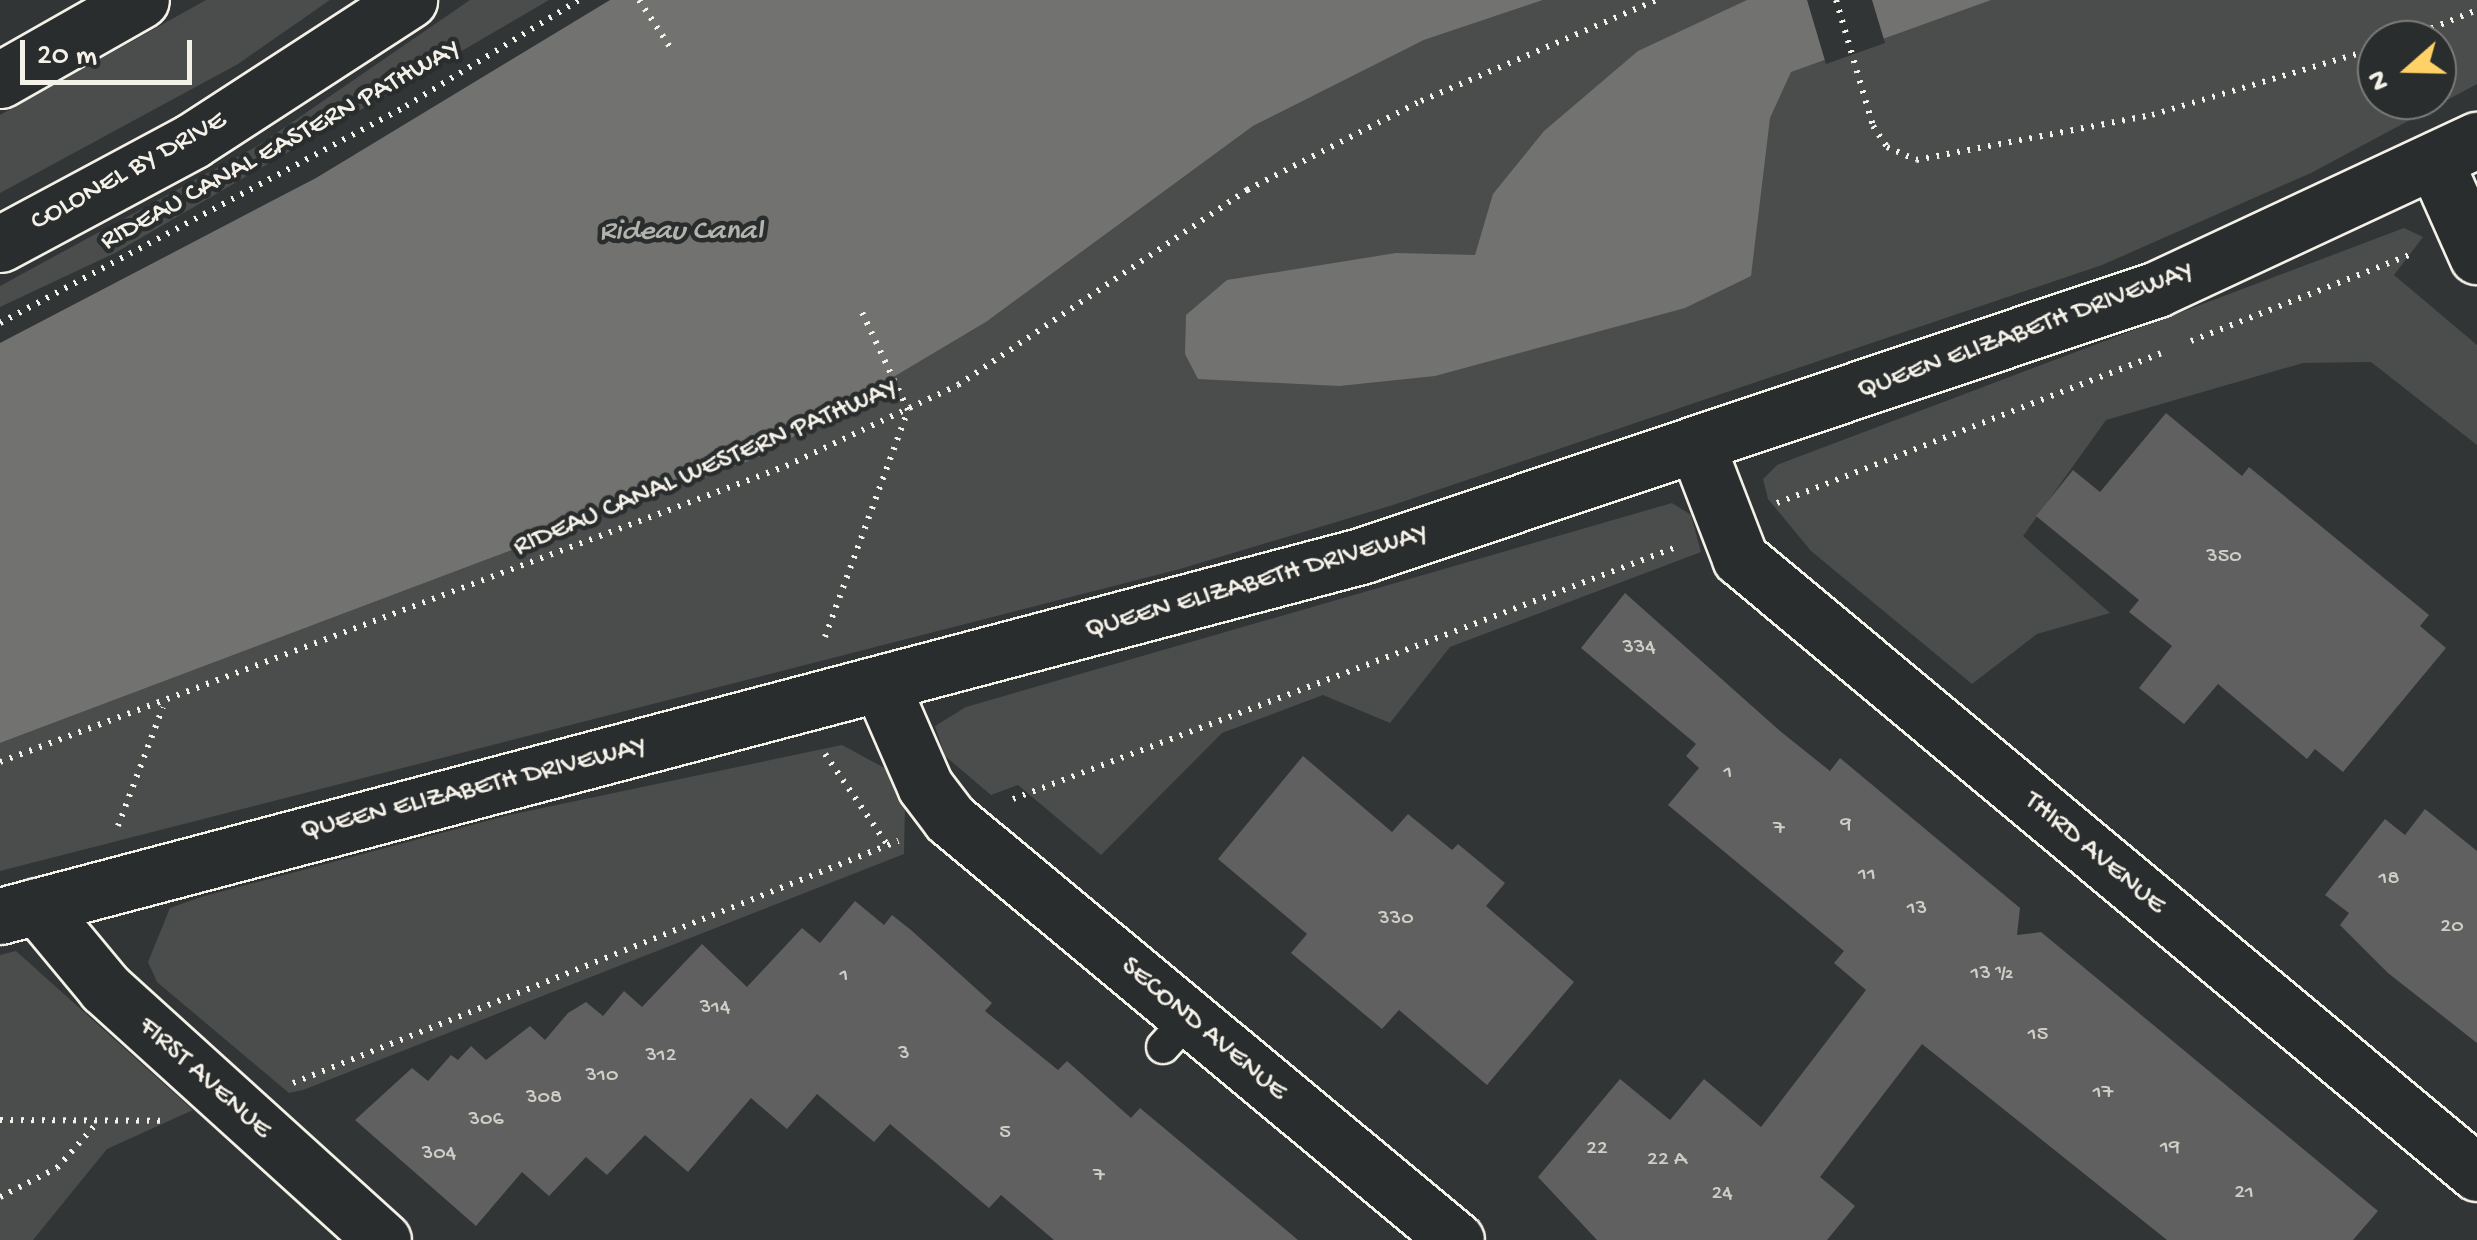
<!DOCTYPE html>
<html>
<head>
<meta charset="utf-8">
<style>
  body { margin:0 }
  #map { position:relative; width:2477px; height:1240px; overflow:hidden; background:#323535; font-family:"Gochi Hand",sans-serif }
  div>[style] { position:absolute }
  .green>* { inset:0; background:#4b4d4c }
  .water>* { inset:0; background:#727370 }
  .pier>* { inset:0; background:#323535 }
  .building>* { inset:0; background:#5f605f }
  .path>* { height:6px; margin-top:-3px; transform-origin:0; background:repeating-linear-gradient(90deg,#f4f1e8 0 2.5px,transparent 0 10.5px) }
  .roads { filter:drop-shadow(2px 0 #f4f1e8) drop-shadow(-2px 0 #f4f1e8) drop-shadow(0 2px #f4f1e8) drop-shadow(0 -2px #f4f1e8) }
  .service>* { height:32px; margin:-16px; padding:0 16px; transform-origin:16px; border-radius:16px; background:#2a2d2e }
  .minor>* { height:55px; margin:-27.5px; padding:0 27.5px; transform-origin:27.5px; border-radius:27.5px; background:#2a2d2e }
  .secondary>* { height:55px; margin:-27.5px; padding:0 27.5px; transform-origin:27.5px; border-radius:27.5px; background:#2a2d2e }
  span { translate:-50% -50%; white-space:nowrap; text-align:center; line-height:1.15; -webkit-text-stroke:9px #2a2d2e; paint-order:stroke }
  .number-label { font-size:22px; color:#cfcdc6 }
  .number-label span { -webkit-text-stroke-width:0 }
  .street-label { font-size:28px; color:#f4f1e8 }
  .water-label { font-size:30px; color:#b3b2ac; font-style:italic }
  .north { position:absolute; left:2357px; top:20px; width:100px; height:100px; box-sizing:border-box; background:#2a2d2e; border:2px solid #7b7b78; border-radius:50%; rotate:250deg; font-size:28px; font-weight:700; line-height:40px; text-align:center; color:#f4f1e8 }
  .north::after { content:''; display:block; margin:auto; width:35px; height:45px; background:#ffd166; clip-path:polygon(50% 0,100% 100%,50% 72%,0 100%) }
  .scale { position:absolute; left:20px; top:40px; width:172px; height:45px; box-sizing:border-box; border:5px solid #f4f1e8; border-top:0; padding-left:12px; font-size:30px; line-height:35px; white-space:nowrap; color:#f4f1e8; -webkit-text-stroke:8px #2a2d2e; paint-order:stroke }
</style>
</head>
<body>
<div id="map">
  <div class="green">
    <div style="clip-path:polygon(206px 0,330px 0,238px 64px,0 193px,0 115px)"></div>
    <div style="clip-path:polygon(470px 0,549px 0,115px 253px,0 307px,0 286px,259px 145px)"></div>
    <div style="clip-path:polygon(evenodd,1543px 0,2477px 0,2477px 84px,2311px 173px,2102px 265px,1393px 505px,1180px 569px,0 871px,0 743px,759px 457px,986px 322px,1253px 126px,1424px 40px,1543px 0,2377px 40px,2437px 40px,2437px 100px,2377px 100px,2377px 40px)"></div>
    <div style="clip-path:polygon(2404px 228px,2423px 237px,2394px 275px,2477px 345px,2477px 445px,2371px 362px,2303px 363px,2106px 420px,2023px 536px,2110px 613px,2037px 634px,1972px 684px,1811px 551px,1768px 499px,1763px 479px,1777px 465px)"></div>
    <div style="clip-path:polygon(1672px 503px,1691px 515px,1701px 552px,1450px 647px,1390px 723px,1323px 695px,1222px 733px,1101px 855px,1018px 785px,991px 795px,945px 756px,935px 726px,966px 707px)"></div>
    <div style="clip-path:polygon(842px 745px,890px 771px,905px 805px,904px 854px,303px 1090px,289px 1093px,157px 982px,148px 962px,170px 908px,201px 897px,509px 815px)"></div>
    <div style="clip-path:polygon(16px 951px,193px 1110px,107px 1149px,33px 1240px,0 1240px,0 955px)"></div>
  </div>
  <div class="water">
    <div style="clip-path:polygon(610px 0,1543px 0,1424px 40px,1253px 126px,986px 322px,759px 457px,0 743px,0 343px,316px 178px)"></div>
    <div style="clip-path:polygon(1747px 0,1991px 0,1791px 72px,1770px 118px,1751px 276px,1685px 308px,1435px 376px,1339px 386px,1198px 379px,1185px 354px,1186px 315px,1227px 280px,1396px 253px,1475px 255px,1493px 194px,1544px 131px,1638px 51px)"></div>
  </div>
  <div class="pier">
    <div style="clip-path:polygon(1807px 0,1872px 0,1885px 43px,1826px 64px)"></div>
  </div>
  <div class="building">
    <div style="clip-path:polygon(2166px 413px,2242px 476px,2249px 467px,2429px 615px,2420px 626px,2446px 648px,2343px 772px,2315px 749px,2307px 759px,2218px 684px,2184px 724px,2139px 688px,2172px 646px,2129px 612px,2139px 600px,2036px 516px,2073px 470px,2100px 492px)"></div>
    <div style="clip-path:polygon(1625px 593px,1780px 731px,1830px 771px,1840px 758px,2020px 908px,2017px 935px,2041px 932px,2378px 1211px,2353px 1240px,2167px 1240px,1922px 1044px,1820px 1177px,1855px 1206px,1827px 1240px,1597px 1240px,1538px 1177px,1620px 1079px,1670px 1120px,1704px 1079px,1761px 1127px,1866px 990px,1834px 963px,1844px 951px,1668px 805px,1699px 768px,1686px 756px,1696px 744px,1581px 648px)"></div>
    <div style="clip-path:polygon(1303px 756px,1392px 832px,1408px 814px,1452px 850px,1458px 844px,1505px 883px,1486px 906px,1574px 982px,1487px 1085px,1399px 1010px,1382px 1029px,1291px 953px,1307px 934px,1218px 859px)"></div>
    <div style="clip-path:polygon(2425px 809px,2477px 851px,2477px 1043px,2388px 973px,2340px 925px,2349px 913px,2325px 895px,2385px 819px,2405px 835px)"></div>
    <div style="clip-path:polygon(855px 901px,884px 925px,892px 915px,911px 930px,992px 1003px,985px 1011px,1058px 1070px,1067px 1061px,1131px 1118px,1140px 1108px,1298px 1240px,1054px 1240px,1001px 1195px,989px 1208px,890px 1124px,874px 1142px,817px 1094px,787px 1129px,751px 1098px,688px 1172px,645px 1135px,607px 1175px,586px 1157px,549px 1196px,522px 1172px,476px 1226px,355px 1120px,412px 1068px,428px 1081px,451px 1055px,458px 1060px,471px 1046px,486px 1060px,530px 1026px,545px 1040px,568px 1013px,586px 1002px,603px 1016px,624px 991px,642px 1007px,702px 944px,747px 987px,802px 928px,820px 943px)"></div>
  </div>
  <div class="path">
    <div style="left:639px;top:0;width:60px;rotate:56.6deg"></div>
    <div style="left:1836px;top:0;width:131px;rotate:73.6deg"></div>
    <div style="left:1873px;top:126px;width:25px;rotate:56deg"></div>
    <div style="left:1887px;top:147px;width:32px;rotate:24deg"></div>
    <div style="left:1916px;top:160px;width:240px;rotate:-10.8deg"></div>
    <div style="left:2152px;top:115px;width:235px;rotate:-16.6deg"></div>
    <div style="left:2402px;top:40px;width:81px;rotate:-21.8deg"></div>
    <div style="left:0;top:323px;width:460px;rotate:-28.1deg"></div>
    <div style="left:406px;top:106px;width:203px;rotate:-31.5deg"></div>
    <div style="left:2191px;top:341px;width:238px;rotate:-21.5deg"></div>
    <div style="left:1777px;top:503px;width:412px;rotate:-21.3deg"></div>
    <div style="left:825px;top:637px;width:242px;rotate:-69.9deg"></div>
    <div style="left:908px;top:410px;width:110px;rotate:-115.2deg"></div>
    <div style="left:825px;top:754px;width:113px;rotate:55.5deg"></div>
    <div style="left:0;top:762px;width:840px;rotate:-20.64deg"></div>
    <div style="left:786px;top:466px;width:190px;rotate:-25.2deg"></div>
    <div style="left:958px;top:385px;width:349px;rotate:-34deg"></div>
    <div style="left:1247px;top:190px;width:195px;rotate:-27.1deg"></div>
    <div style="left:1421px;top:101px;width:257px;rotate:-23.2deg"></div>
    <div style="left:1013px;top:799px;width:707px;rotate:-20.79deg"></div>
    <div style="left:118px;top:826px;width:127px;rotate:-69.3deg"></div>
    <div style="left:293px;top:1083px;width:652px;rotate:-21.8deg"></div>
    <div style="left:0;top:1120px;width:166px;rotate:0.3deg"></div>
    <div style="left:0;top:1197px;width:64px;rotate:-27deg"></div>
    <div style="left:57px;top:1168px;width:60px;rotate:-48.4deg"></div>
  </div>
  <div class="roads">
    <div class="service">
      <div style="left:1163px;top:1047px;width:39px;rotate:-48deg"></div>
    </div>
    <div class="minor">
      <div style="left:0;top:80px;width:162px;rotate:-29.6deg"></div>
      <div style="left:2436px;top:164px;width:101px;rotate:66deg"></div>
      <div style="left:1698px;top:449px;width:117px;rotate:68.9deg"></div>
      <div style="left:1740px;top:558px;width:960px;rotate:39.84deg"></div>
      <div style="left:882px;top:687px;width:108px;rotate:66.5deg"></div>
      <div style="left:925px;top:786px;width:41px;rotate:52.9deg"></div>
      <div style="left:950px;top:819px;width:658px;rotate:39.76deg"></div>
      <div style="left:37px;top:906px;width:107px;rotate:50.3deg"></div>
      <div style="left:105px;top:988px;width:375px;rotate:42.2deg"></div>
    </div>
    <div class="secondary">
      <div style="left:0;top:244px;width:218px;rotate:-28.2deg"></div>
      <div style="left:192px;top:141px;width:259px;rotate:-33deg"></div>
      <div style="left:0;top:916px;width:1411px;rotate:-14.82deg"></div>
      <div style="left:1364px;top:555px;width:836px;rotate:-18.54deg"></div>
      <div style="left:2157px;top:289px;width:353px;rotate:-25deg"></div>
    </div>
  </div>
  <div class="number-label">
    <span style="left:2224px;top:558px">350</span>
    <span style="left:1639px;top:649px">334</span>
    <span style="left:1728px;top:774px">1</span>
    <span style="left:1846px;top:826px">9</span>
    <span style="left:1779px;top:830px">7</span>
    <span style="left:1867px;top:876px">11</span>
    <span style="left:2389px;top:880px">18</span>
    <span style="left:1917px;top:910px">13</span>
    <span style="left:1396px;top:920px">330</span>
    <span style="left:2452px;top:928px">20</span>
    <span style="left:1992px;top:975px">13 ½</span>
    <span style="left:844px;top:977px">1</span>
    <span style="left:715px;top:1009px">314</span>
    <span style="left:2038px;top:1036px">15</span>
    <span style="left:904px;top:1055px">3</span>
    <span style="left:661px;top:1057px">312</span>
    <span style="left:602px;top:1077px">310</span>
    <span style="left:2103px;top:1094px">17</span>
    <span style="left:544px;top:1099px">308</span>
    <span style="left:486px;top:1121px">306</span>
    <span style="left:1005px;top:1134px">5</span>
    <span style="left:2170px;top:1149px">19</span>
    <span style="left:1597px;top:1150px">22</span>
    <span style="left:439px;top:1155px">304</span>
    <span style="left:1667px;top:1161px">22 A</span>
    <span style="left:1099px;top:1177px">7</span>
    <span style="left:2244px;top:1194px">21</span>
    <span style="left:1722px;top:1195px">24</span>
  </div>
  <div class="street-label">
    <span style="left:281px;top:146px;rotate:-29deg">RIDEAU CANAL EASTERN PATHWAY</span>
    <span style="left:129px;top:172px;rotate:-29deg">COLONEL BY DRIVE</span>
    <span style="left:2026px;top:332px;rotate:-20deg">QUEEN ELIZABETH DRIVEWAY</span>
    <span style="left:706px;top:469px;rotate:-23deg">RIDEAU CANAL WESTERN PATHWAY</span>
    <span style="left:1257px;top:583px;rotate:-16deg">QUEEN ELIZABETH DRIVEWAY</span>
    <span style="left:474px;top:790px;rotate:-14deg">QUEEN ELIZABETH DRIVEWAY</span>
    <span style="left:2094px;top:854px;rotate:40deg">THIRD AVENUE</span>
    <span style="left:1203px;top:1030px;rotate:40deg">SECOND AVENUE</span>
    <span style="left:204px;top:1079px;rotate:42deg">FIRST AVENUE</span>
  </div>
  <div class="water-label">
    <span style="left:681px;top:233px">Rideau Canal</span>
  </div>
  <div class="north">N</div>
  <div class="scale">20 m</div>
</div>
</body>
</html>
